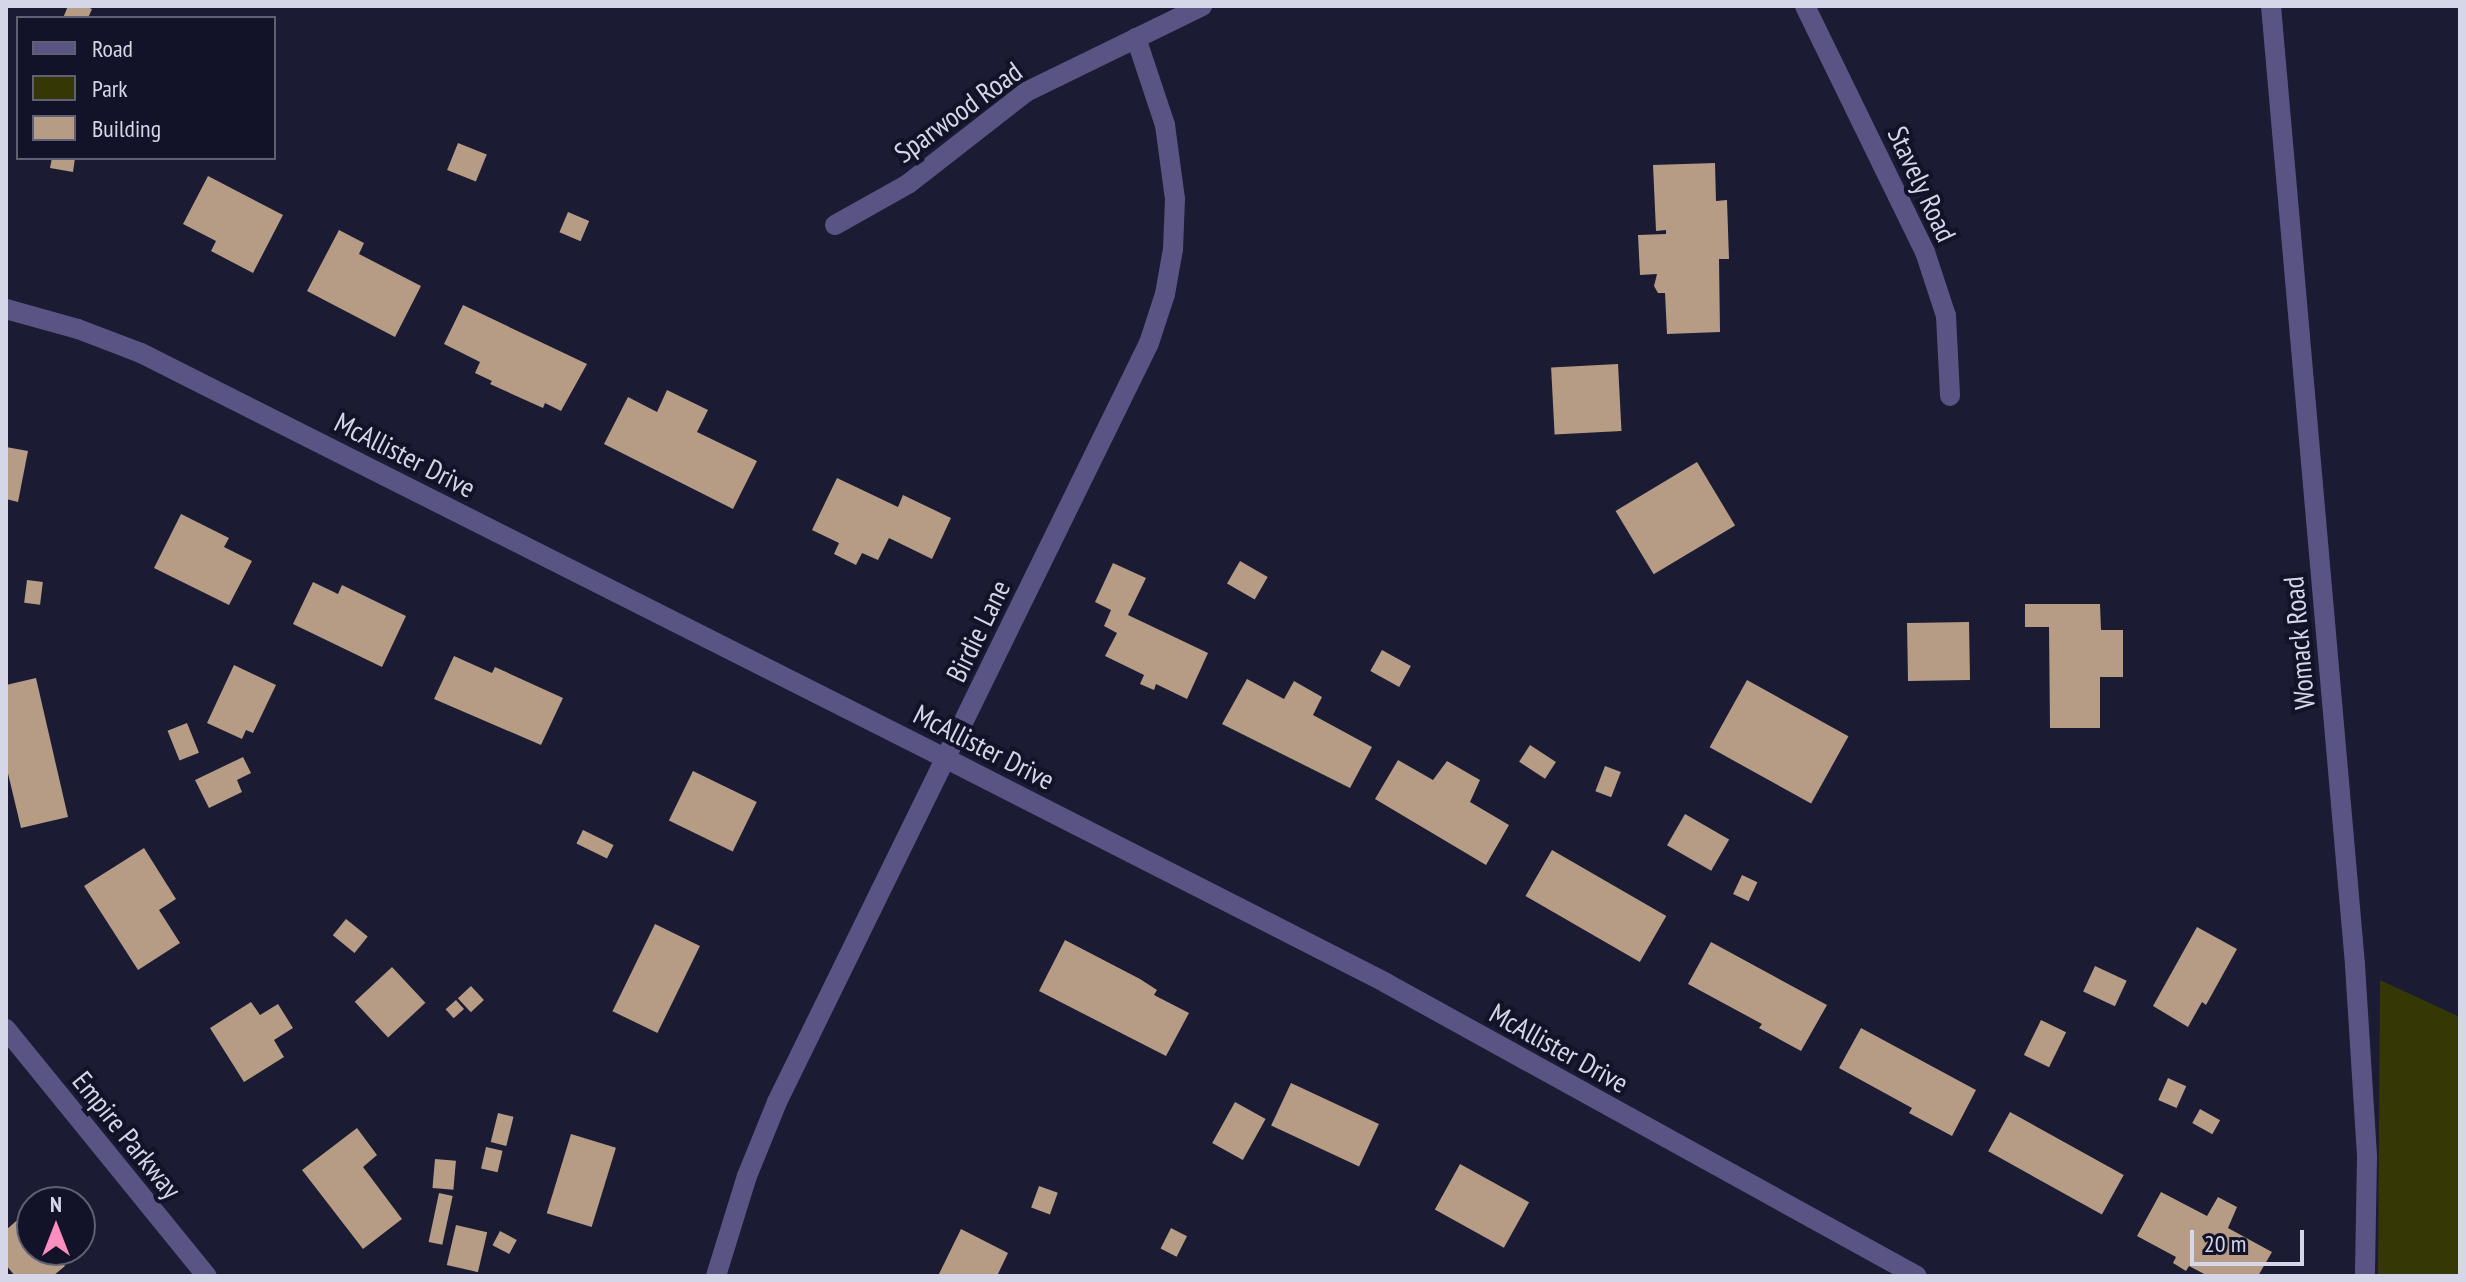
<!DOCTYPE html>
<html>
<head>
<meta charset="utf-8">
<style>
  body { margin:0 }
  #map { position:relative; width:2466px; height:1282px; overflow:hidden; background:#1b1b33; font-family:"PT Sans Narrow",sans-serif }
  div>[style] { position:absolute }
  .green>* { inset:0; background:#353705 }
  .building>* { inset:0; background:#b69c85; transform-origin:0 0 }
  .minor>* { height:20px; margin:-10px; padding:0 10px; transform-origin:10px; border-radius:10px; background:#5a5484 }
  span { translate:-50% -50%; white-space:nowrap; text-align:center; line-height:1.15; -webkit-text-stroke:8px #121228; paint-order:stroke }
  .street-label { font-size:28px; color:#d5d6e7 }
  .frame { position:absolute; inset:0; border:8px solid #d5d6e7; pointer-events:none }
  .legend { position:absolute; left:16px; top:16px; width:260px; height:144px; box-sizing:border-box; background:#121228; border:2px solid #606074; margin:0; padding:10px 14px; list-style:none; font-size:24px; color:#d5d6e7 }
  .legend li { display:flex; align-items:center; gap:16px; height:40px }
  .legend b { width:40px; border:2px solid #606074 }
  .north { position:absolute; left:16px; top:1186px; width:80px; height:80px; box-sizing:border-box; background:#121228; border:2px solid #606074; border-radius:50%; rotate:0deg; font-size:22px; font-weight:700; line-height:32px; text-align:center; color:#d5d6e7 }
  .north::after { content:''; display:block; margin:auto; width:28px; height:36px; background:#fe8ebe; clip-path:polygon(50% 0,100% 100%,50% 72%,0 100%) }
  .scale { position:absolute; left:2190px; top:1230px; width:114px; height:36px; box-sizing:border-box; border:4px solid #d5d6e7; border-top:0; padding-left:10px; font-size:24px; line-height:28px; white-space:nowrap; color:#d5d6e7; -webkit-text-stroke:6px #121228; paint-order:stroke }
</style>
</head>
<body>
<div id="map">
  <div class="green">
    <div style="clip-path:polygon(2380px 980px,2460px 1017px,2460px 1276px,2378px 1276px)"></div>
  </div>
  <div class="building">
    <div style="clip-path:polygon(68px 6px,84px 6px,92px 9px,88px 18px,63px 18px)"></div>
    <div style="left:458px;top:143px;width:31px;height:29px;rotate:22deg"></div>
    <div style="clip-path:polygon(52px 158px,75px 158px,73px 172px,50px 168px)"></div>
    <div style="clip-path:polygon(1715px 163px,1716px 201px,1727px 200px,1729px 259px,1719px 259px,1720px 332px,1667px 334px,1665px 293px,1658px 293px,1654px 286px,1657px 274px,1640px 275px,1638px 235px,1666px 234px,1666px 230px,1656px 231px,1653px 165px)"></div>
    <div style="clip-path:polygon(208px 176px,283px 215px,253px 273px,211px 251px,216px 241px,183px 224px)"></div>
    <div style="left:568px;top:212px;width:23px;height:22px;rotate:23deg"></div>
    <div style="clip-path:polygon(339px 230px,364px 243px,359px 254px,421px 286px,395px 337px,307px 291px)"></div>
    <div style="clip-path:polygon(463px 305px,587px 364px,561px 411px,545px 403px,543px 408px,490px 384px,492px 381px,475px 373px,480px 362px,444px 344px)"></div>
    <div style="left:1618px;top:364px;width:67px;height:67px;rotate:87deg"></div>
    <div style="clip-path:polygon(667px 390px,708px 410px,697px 432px,757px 461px,733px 509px,604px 444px,628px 397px,657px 412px)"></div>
    <div style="clip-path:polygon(6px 447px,28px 451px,18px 502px,6px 499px)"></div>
    <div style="left:1697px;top:462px;width:74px;height:95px;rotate:59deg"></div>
    <div style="clip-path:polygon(837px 478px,898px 507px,903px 495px,951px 518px,932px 559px,889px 538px,878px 560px,862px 553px,856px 565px,834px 554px,839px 543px,812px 530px)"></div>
    <div style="clip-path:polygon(181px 514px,229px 538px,224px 547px,252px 561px,229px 605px,154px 568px)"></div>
    <div style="left:1240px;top:561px;width:32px;height:26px;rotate:30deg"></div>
    <div style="clip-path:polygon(1113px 563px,1146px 578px,1128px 615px,1208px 653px,1187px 699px,1156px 684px,1154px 690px,1140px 684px,1144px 675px,1105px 656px,1117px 633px,1104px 626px,1111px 610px,1095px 602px)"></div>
    <div style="left:27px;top:580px;width:16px;height:23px;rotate:7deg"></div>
    <div style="clip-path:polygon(313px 582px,338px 594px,342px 585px,406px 616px,382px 667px,293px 624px)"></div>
    <div style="clip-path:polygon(2025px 604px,2100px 604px,2101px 630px,2123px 630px,2123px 677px,2100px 677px,2100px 728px,2050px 728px,2049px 627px,2025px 627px)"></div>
    <div style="left:1969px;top:622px;width:58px;height:62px;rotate:89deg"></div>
    <div style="left:1382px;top:650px;width:33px;height:24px;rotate:29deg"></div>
    <div style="clip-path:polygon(454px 656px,492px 673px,495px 667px,563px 698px,541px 745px,434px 699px)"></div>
    <div style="clip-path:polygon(234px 665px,276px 685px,253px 733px,246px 730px,242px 739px,207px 723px)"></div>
    <div style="clip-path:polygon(36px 678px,68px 817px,21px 828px,6px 765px,6px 685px)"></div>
    <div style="clip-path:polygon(1247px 679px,1284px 699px,1294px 681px,1322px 697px,1313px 715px,1372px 747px,1350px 788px,1222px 724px)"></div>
    <div style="left:1747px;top:680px;width:116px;height:77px;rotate:29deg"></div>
    <div style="left:187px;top:723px;width:32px;height:21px;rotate:68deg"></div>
    <div style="left:1530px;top:745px;width:31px;height:20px;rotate:33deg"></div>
    <div style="clip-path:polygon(243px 757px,251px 773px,237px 780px,242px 792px,209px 808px,195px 780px)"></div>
    <div style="clip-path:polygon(1398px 760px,1433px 780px,1447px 761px,1480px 780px,1470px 802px,1509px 825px,1486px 865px,1375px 799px)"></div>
    <div style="left:1605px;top:766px;width:17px;height:27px;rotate:21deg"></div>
    <div style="left:693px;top:771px;width:71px;height:55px;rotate:26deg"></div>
    <div style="left:1685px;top:814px;width:51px;height:36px;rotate:30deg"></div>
    <div style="left:583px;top:830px;width:34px;height:15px;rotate:26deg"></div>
    <div style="clip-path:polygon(144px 848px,176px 899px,159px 910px,180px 943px,138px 970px,84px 886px)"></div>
    <div style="left:1552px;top:850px;width:132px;height:53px;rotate:30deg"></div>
    <div style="left:1742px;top:875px;width:17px;height:21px;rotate:25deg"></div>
    <div style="left:346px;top:919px;width:28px;height:21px;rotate:39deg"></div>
    <div style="left:655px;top:924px;width:50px;height:97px;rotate:26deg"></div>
    <div style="clip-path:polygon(2197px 927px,2237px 949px,2206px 1005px,2202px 1002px,2188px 1027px,2153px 1006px)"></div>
    <div style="clip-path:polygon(1065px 940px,1140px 979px,1157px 990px,1154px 995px,1189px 1013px,1166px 1056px,1039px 991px)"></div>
    <div style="clip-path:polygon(1711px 942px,1827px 1005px,1801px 1051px,1759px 1028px,1762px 1024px,1688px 984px)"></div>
    <div style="left:2095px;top:966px;width:35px;height:28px;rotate:25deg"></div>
    <div style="left:392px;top:967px;width:49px;height:51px;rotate:47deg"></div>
    <div style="left:471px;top:986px;width:19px;height:18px;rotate:47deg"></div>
    <div style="left:456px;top:1000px;width:12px;height:14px;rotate:48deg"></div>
    <div style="clip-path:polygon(251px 1002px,260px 1015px,278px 1004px,293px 1028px,274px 1040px,284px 1057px,244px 1082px,210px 1028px)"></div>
    <div style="left:2041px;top:1020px;width:28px;height:39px;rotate:26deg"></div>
    <div style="clip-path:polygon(1861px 1028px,1976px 1090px,1952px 1136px,1909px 1113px,1912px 1108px,1839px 1068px)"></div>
    <div style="left:2168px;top:1078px;width:20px;height:24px;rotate:24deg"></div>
    <div style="left:1291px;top:1083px;width:97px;height:47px;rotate:25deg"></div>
    <div style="left:1235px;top:1102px;width:35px;height:47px;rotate:29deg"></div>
    <div style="left:2200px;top:1109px;width:23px;height:16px;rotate:29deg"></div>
    <div style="left:2010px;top:1112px;width:130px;height:45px;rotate:29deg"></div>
    <div style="left:498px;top:1113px;width:16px;height:30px;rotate:14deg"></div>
    <div style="clip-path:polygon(357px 1128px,377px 1155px,363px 1167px,402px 1219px,363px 1249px,302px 1170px)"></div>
    <div style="left:571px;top:1134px;width:47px;height:83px;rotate:17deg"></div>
    <div style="left:486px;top:1147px;width:17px;height:22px;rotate:13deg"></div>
    <div style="left:435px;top:1159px;width:21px;height:29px;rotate:5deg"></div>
    <div style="left:1460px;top:1164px;width:79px;height:52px;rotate:29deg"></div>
    <div style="left:1039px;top:1186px;width:20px;height:23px;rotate:20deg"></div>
    <div style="clip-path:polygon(2161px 1192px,2207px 1216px,2218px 1197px,2237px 1207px,2228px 1228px,2272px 1252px,2258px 1276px,2208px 1276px,2189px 1266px,2186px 1271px,2173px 1263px,2176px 1257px,2137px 1236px)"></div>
    <div style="left:439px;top:1193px;width:14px;height:50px;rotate:12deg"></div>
    <div style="clip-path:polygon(23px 1215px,27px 1219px,32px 1215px,32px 1250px,52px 1250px,65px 1266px,53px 1276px,15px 1276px,6px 1265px,6px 1230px)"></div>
    <div style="left:456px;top:1225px;width:32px;height:41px;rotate:13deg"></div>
    <div style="left:1171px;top:1228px;width:18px;height:23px;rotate:27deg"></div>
    <div style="clip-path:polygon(961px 1229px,1008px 1253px,997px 1276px,938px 1276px)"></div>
    <div style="left:500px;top:1231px;width:19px;height:16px;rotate:28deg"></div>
  </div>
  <div class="minor">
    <div style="left:1805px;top:6px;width:274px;rotate:64deg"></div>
    <div style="left:1925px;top:252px;width:67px;rotate:71.8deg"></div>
    <div style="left:1946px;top:316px;width:80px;rotate:87.1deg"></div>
    <div style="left:2271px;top:6px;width:963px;rotate:84.99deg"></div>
    <div style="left:2355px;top:965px;width:192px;rotate:86.4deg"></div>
    <div style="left:2367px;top:1157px;width:119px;rotate:91deg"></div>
    <div style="left:835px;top:225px;width:84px;rotate:-29.3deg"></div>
    <div style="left:908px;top:184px;width:150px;rotate:-37.9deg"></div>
    <div style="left:1026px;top:92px;width:196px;rotate:-26deg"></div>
    <div style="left:6px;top:309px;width:75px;rotate:15.5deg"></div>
    <div style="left:78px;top:329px;width:67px;rotate:20.9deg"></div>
    <div style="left:141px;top:353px;width:902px;rotate:26.74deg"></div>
    <div style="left:947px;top:759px;width:493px;rotate:27deg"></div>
    <div style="left:1386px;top:983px;width:606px;rotate:28.89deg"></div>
    <div style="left:6px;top:1029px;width:318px;rotate:50.9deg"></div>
    <div style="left:716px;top:1276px;width:105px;rotate:-72.8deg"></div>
    <div style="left:747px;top:1176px;width:80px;rotate:-67.9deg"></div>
    <div style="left:777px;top:1102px;width:845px;rotate:-63.89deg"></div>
    <div style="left:1149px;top:343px;width:52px;rotate:-71.9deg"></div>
    <div style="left:1165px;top:294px;width:46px;rotate:-79.9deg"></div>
    <div style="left:1173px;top:249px;width:50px;rotate:-87.7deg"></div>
    <div style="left:1175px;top:199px;width:75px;rotate:-97.7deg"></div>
    <div style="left:1165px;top:125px;width:92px;rotate:-108.4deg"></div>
  </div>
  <div class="street-label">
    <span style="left:958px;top:112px;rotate:-36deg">Sparwood Road</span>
    <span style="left:1922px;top:184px;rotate:65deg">Stavely Road</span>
    <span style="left:405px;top:455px;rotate:27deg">McAllister Drive</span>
    <span style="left:978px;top:631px;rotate:-64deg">Birdie Lane</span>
    <span style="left:2299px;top:643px;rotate:-95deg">Womack Road</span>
    <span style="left:984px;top:747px;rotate:27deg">McAllister Drive</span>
    <span style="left:1559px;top:1048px;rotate:29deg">McAllister Drive</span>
    <span style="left:127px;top:1135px;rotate:51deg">Empire Parkway</span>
  </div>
  <div class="frame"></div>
  <ul class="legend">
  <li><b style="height:10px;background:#5a5484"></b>Road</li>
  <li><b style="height:22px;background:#353705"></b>Park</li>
  <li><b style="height:22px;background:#b69c85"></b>Building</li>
  </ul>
  <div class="north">N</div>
  <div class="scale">20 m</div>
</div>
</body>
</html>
